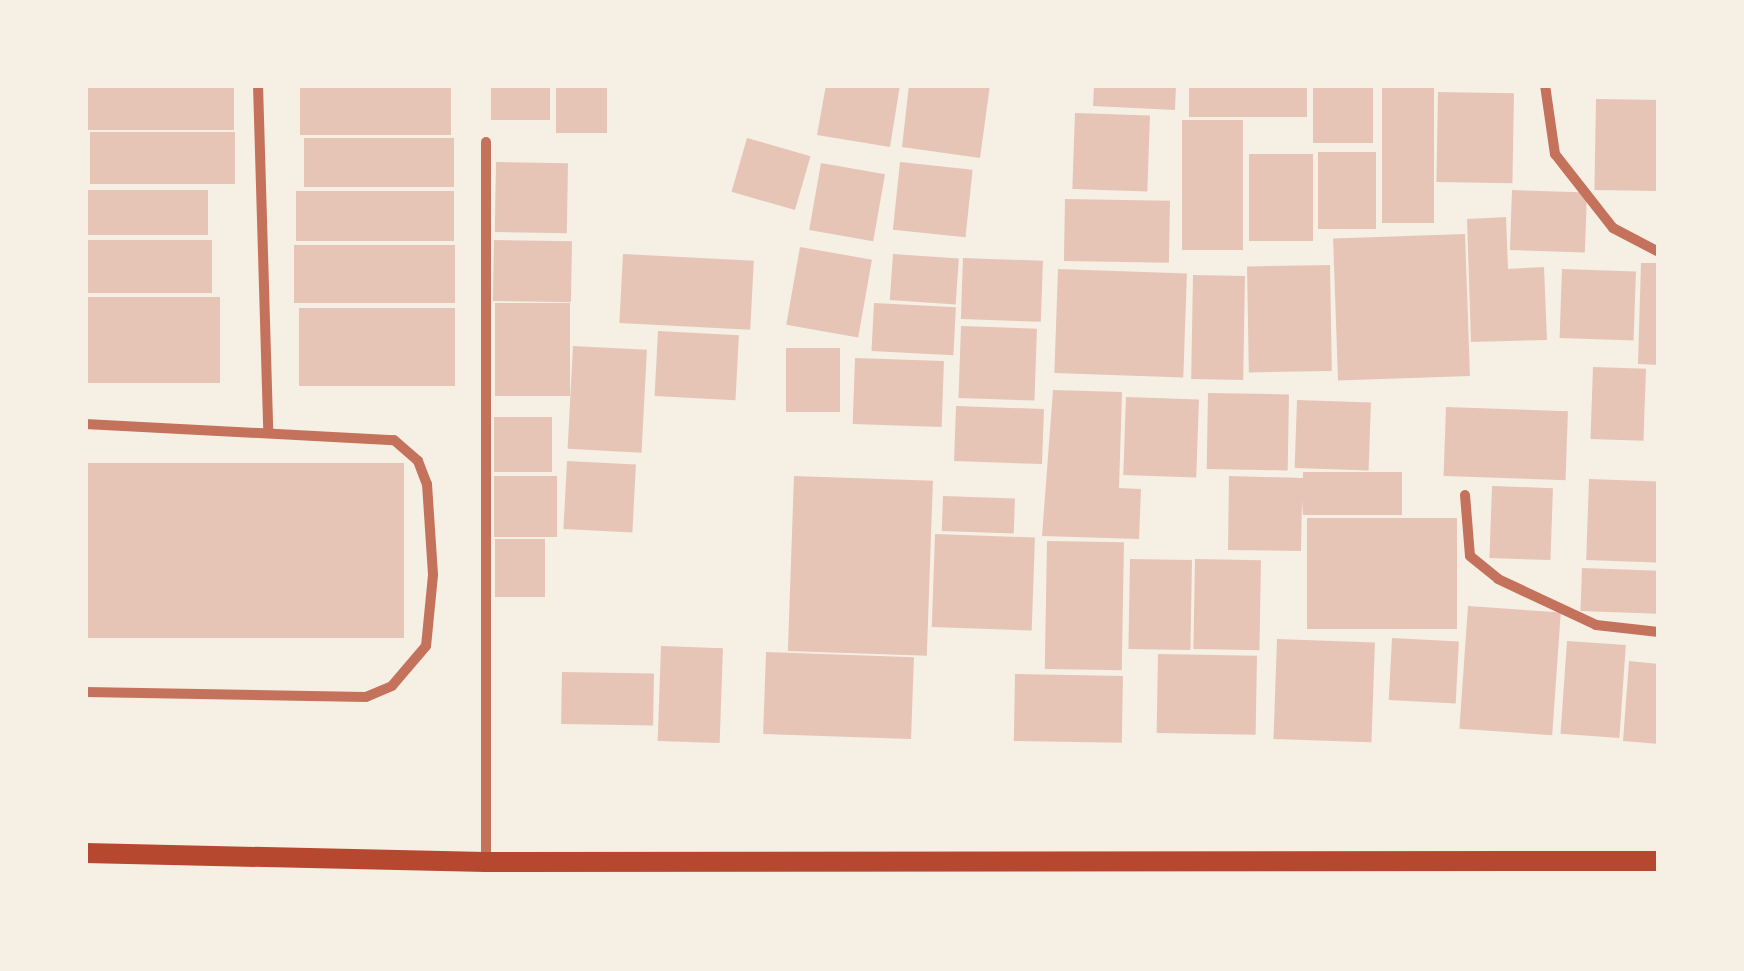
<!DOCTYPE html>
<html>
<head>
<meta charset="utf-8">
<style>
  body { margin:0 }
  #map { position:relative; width:1744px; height:971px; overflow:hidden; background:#f6efe4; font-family:"Source Serif 4",serif }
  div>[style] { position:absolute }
  .building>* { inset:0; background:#e6c5b7; transform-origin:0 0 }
  .minor>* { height:10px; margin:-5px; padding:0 5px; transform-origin:5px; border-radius:5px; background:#c5725c }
  .secondary>* { height:20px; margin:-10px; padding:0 10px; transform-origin:10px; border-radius:10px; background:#b5482f }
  span { translate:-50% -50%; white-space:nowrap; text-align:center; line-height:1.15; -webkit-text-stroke:10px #f6efe4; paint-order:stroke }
  .frame { position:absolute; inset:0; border:88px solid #f6efe4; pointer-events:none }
</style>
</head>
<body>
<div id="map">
  <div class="building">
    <div style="left:85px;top:85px;width:149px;height:45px"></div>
    <div style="left:300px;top:85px;width:151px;height:50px"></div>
    <div style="left:491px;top:85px;width:59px;height:35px"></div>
    <div style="left:556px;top:85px;width:51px;height:48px"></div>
    <div style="clip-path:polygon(826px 85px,900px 85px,890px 147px,817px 135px)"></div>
    <div style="clip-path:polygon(909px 85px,990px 85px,980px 158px,902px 147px)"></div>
    <div style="clip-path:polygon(1094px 85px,1176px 85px,1175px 110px,1093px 106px)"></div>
    <div style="left:1189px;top:85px;width:118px;height:32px"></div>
    <div style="left:1313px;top:85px;width:60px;height:58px"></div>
    <div style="left:1382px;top:85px;width:52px;height:138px"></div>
    <div style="left:1438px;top:92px;width:76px;height:90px;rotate:1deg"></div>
    <div style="left:1596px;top:99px;width:63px;height:91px;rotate:1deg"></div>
    <div style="left:1075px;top:113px;width:75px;height:76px;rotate:2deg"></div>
    <div style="left:1182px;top:120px;width:61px;height:130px"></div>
    <div style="left:235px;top:132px;width:52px;height:145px;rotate:90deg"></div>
    <div style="left:304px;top:138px;width:150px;height:49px"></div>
    <div style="left:747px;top:138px;width:66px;height:56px;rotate:16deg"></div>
    <div style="left:1318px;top:152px;width:58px;height:77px"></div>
    <div style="left:1249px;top:154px;width:64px;height:87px"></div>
    <div style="left:496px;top:162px;width:72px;height:70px;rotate:1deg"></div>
    <div style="left:900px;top:162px;width:73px;height:68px;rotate:6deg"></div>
    <div style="left:821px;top:163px;width:65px;height:68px;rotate:10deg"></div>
    <div style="left:85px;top:190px;width:123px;height:45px"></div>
    <div style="left:1512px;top:190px;width:75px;height:60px;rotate:2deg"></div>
    <div style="left:296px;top:191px;width:158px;height:50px"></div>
    <div style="left:1065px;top:199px;width:105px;height:62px;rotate:1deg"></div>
    <div style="clip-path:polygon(1506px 217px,1508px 269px,1544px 267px,1547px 340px,1471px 342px,1467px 219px)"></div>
    <div style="left:1465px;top:234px;width:142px;height:132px;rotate:88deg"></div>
    <div style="left:212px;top:240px;width:53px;height:127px;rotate:90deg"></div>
    <div style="left:494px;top:240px;width:78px;height:61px;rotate:1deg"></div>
    <div style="left:294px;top:245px;width:161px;height:58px"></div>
    <div style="left:800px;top:247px;width:73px;height:79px;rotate:10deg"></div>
    <div style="left:623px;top:254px;width:131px;height:69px;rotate:3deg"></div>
    <div style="left:893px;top:254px;width:66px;height:46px;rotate:4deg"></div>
    <div style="left:963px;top:258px;width:80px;height:61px;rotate:2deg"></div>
    <div style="clip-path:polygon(1641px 263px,1659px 263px,1659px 365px,1638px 364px)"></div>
    <div style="left:1330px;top:265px;width:106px;height:83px;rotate:89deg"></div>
    <div style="left:1058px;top:269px;width:129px;height:104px;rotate:2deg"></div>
    <div style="left:1562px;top:269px;width:74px;height:69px;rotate:2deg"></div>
    <div style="left:1193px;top:275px;width:52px;height:104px;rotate:1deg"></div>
    <div style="left:220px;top:297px;width:86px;height:135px;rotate:90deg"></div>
    <div style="left:495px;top:303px;width:75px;height:93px"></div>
    <div style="left:874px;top:303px;width:82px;height:48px;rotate:3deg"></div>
    <div style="left:299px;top:308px;width:156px;height:78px"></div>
    <div style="left:961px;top:326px;width:76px;height:72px;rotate:2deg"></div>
    <div style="left:658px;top:331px;width:81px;height:65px;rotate:3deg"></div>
    <div style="left:573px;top:346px;width:74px;height:103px;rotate:3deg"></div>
    <div style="left:786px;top:348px;width:54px;height:64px"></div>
    <div style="left:855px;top:358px;width:89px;height:66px;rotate:2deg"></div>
    <div style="left:1593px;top:367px;width:53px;height:72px;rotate:2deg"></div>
    <div style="clip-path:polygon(1053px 390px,1122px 392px,1119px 488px,1141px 489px,1139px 539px,1042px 536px)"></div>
    <div style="left:1208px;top:393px;width:81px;height:76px;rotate:1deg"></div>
    <div style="left:1126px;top:397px;width:73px;height:78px;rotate:2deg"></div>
    <div style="left:1297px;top:400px;width:74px;height:68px;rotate:2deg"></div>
    <div style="left:956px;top:406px;width:88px;height:55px;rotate:2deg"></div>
    <div style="left:1446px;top:407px;width:122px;height:69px;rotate:2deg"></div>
    <div style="left:494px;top:417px;width:58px;height:55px"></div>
    <div style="left:567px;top:461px;width:69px;height:68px;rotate:3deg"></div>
    <div style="left:404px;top:463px;width:175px;height:319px;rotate:90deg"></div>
    <div style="clip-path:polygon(1303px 472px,1402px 472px,1402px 515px,1303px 515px,1302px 500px,1301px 551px,1228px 550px,1229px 476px,1303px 478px)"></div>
    <div style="left:494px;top:476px;width:63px;height:61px"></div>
    <div style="left:794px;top:476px;width:139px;height:175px;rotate:2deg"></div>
    <div style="left:1589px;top:479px;width:70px;height:81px;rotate:2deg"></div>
    <div style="left:1492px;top:486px;width:61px;height:72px;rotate:2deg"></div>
    <div style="left:943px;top:496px;width:72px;height:35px;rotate:2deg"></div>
    <div style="left:1457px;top:518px;width:111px;height:150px;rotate:90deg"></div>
    <div style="left:935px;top:534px;width:100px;height:93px;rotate:2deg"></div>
    <div style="left:495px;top:539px;width:50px;height:58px"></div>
    <div style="left:1047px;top:541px;width:77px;height:128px;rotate:1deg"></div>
    <div style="left:1130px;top:559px;width:62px;height:90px;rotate:1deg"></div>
    <div style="left:1195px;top:559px;width:66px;height:90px;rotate:1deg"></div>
    <div style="left:1582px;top:568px;width:77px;height:43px;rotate:2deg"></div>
    <div style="left:1468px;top:606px;width:93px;height:123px;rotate:4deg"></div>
    <div style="left:1392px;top:638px;width:67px;height:62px;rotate:3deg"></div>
    <div style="left:1277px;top:639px;width:98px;height:100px;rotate:2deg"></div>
    <div style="left:1567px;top:641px;width:59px;height:93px;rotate:4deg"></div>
    <div style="left:661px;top:646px;width:62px;height:95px;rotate:2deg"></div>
    <div style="left:766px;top:652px;width:148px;height:82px;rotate:2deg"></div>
    <div style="left:1158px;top:654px;width:99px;height:79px;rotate:1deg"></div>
    <div style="clip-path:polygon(1629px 661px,1659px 664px,1659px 744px,1623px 741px)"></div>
    <div style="left:562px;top:672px;width:92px;height:52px;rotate:1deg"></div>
    <div style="left:1015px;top:674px;width:108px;height:67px;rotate:1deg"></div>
  </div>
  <div class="minor">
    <div style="left:258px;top:85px;width:344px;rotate:88.3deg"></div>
    <div style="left:1545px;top:85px;width:70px;rotate:81.8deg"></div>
    <div style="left:1555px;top:154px;width:94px;rotate:51.9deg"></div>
    <div style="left:1613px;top:228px;width:52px;rotate:27.6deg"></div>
    <div style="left:486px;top:142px;width:720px;rotate:90deg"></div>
    <div style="left:85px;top:424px;width:309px;rotate:3deg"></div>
    <div style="left:394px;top:440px;width:32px;rotate:41deg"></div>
    <div style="left:418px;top:461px;width:25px;rotate:69deg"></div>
    <div style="left:427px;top:484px;width:91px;rotate:86.2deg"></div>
    <div style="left:433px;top:575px;width:71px;rotate:95.6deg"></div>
    <div style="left:426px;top:646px;width:52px;rotate:130.4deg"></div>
    <div style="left:392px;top:686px;width:28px;rotate:157deg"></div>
    <div style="left:366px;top:697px;width:281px;rotate:-179deg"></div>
    <div style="left:1465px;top:495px;width:61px;rotate:85.3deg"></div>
    <div style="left:1470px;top:556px;width:36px;rotate:39deg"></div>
    <div style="left:1498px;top:579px;width:108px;rotate:25.1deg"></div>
    <div style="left:1596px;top:625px;width:63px;rotate:6.3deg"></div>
  </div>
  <div class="secondary">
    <div style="left:85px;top:853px;width:401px;rotate:1.3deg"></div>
    <div style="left:486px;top:862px;width:1173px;rotate:-0.05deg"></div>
  </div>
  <div class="frame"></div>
</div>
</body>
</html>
